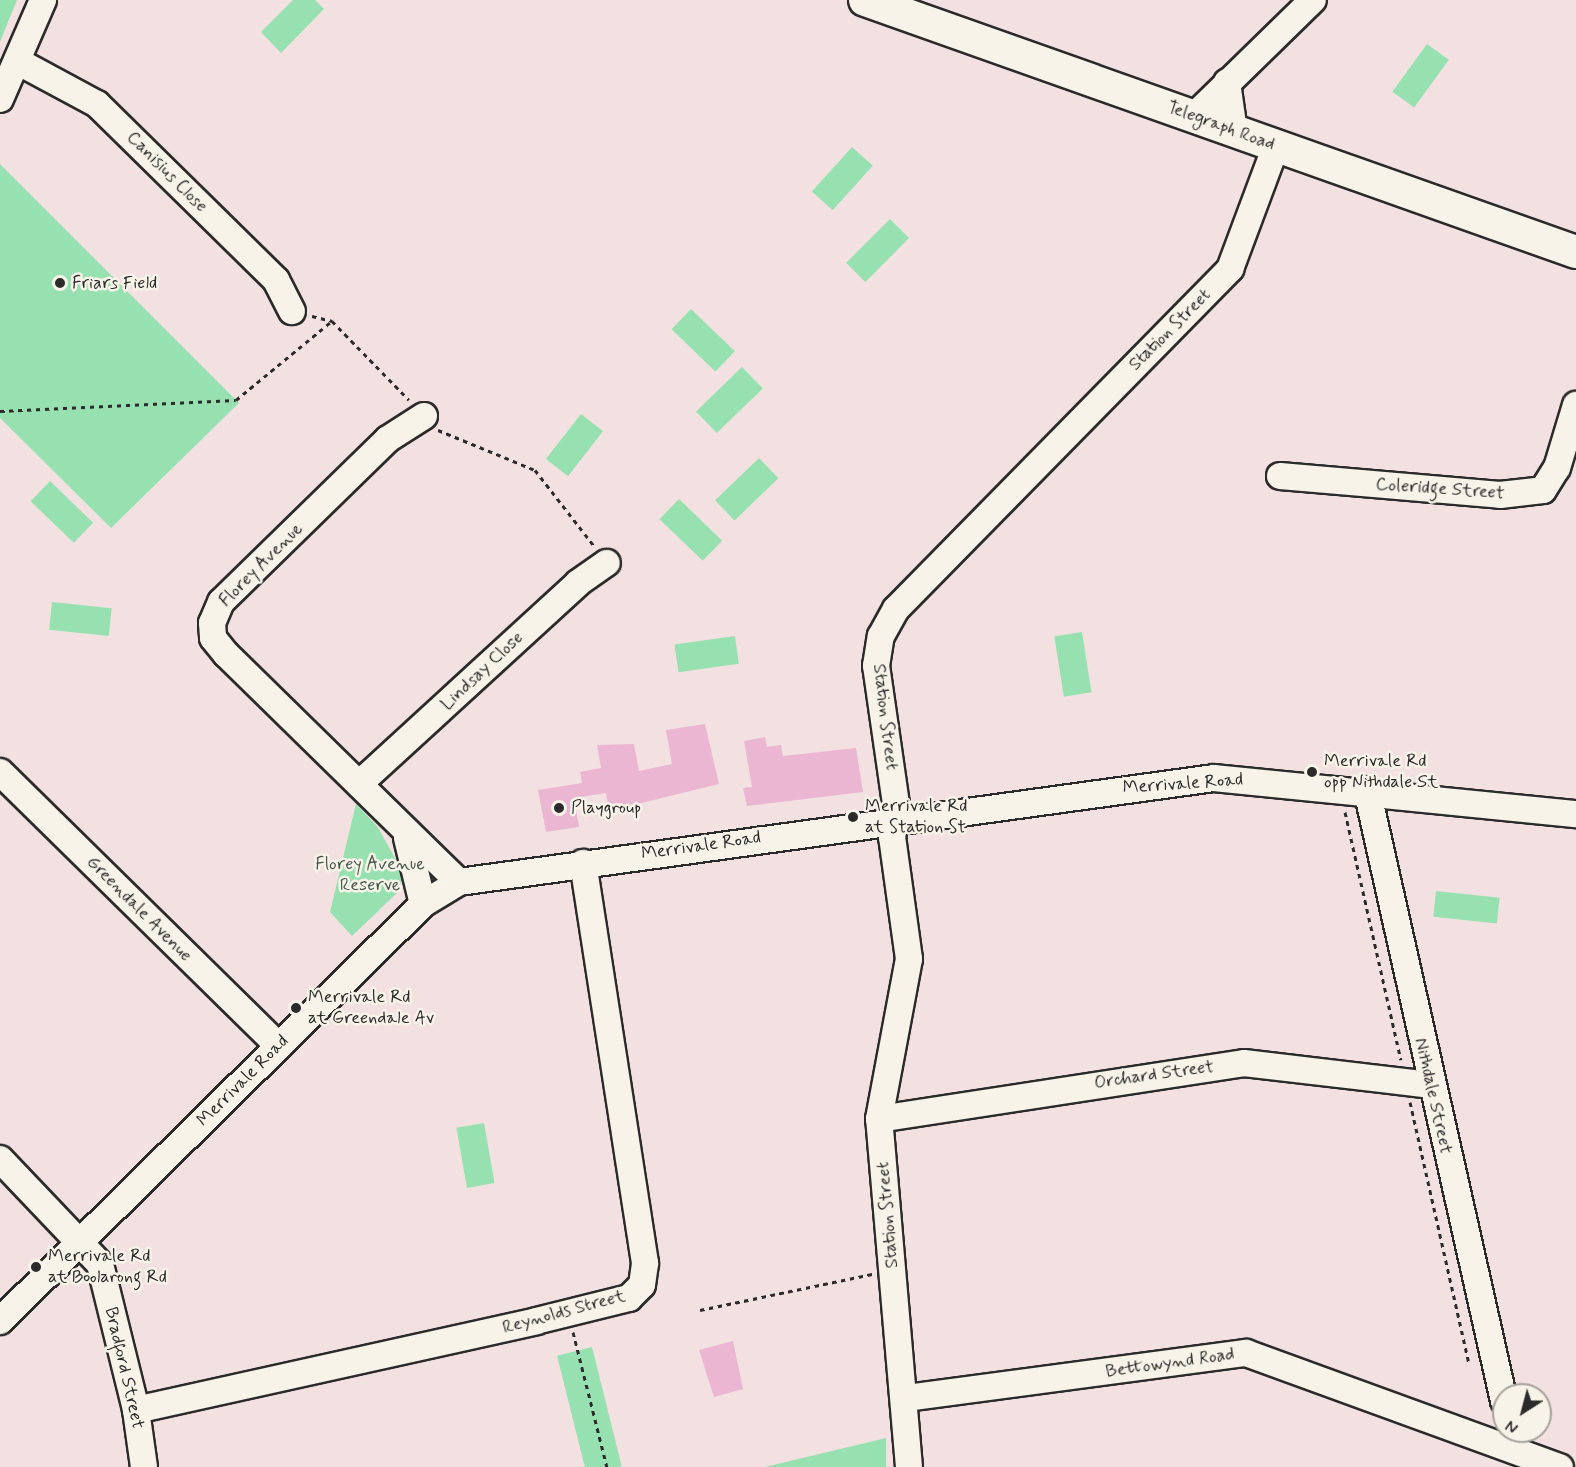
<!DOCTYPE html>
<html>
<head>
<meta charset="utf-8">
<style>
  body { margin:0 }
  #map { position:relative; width:1576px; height:1467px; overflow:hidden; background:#f3e1e1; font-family:Mynerve,sans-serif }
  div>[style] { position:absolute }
  .green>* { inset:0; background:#97e1b1; transform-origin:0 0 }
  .building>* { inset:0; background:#eab6d2 }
  .path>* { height:3px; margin-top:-1.5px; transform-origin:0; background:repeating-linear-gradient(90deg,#2b2b2b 0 4.5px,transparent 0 9px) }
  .roads { filter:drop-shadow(2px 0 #2b2b2b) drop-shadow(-2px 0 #2b2b2b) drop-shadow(0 2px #2b2b2b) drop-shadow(0 -2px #2b2b2b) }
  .minor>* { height:26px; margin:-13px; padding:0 13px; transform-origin:13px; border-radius:13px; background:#f7f3e8 }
  .major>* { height:32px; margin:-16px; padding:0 16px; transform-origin:16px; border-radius:16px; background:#f7f3e8 }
  .dots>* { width:16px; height:16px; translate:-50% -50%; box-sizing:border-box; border:3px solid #f7f3e8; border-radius:50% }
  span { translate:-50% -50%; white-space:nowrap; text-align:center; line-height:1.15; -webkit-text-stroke:5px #f7f3e8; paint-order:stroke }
  .street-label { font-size:18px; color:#2b2b2b }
  .poi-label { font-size:18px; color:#2b2b2b }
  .left { translate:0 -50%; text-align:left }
  .park-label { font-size:18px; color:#46584c }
  .north { position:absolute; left:1492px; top:1383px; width:60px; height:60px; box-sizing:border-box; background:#f7f3e8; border:2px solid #a5a39c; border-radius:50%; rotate:216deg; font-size:16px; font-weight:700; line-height:24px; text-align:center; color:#2b2b2b }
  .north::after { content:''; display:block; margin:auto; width:21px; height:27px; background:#2b2b2b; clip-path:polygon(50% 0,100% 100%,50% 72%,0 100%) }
</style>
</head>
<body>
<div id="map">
  <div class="green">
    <div style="clip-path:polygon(0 0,17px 0,0 42px)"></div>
    <div style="clip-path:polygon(293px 0,315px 0,324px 9px,281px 53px,261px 32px)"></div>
    <div style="left:1427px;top:44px;width:27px;height:59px;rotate:36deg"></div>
    <div style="left:852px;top:147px;width:28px;height:60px;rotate:42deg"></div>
    <div style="clip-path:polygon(0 164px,239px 403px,111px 528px,0 418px)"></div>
    <div style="left:890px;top:219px;width:27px;height:62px;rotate:45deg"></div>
    <div style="left:691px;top:309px;width:61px;height:28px;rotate:44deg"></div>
    <div style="left:742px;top:367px;width:30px;height:64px;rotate:46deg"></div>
    <div style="left:581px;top:414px;width:28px;height:57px;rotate:38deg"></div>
    <div style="left:759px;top:458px;width:28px;height:61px;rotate:46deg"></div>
    <div style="left:50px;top:481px;width:60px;height:28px;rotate:44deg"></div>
    <div style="left:679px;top:499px;width:60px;height:28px;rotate:44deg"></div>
    <div style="left:52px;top:602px;width:60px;height:28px;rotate:6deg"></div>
    <div style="left:1082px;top:632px;width:61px;height:28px;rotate:81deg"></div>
    <div style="left:735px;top:636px;width:28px;height:61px;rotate:82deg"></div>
    <div style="clip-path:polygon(356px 804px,377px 826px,404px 874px,397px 893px,352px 936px,330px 912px)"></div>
    <div style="left:1436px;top:891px;width:64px;height:26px;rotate:6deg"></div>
    <div style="left:484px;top:1123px;width:61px;height:28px;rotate:80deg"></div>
    <div style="left:592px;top:1347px;width:123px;height:36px;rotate:76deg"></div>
    <div style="clip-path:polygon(886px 1438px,886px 1467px,765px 1467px)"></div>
  </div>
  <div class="building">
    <div style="clip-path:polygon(705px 724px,719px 784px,609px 811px,606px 793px,574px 798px,579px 827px,546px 832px,538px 790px,582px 783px,580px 772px,601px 768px,597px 745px,634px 744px,639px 771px,672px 764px,666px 730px)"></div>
    <div style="clip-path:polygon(765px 737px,767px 747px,781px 745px,783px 756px,856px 748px,863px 792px,747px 806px,743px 788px,752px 787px,744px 741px)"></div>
    <div style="clip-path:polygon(733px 1341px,743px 1389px,714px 1397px,699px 1350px)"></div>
  </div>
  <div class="path">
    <div style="left:312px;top:316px;width:21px;rotate:14deg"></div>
    <div style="left:332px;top:321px;width:110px;rotate:45.7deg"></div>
    <div style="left:0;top:411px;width:236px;rotate:-2.7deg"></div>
    <div style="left:236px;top:400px;width:124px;rotate:-39.5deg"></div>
    <div style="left:438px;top:430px;width:105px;rotate:22.4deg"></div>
    <div style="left:535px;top:470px;width:98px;rotate:52.1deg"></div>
    <div style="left:1345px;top:812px;width:254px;rotate:77.3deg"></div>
    <div style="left:1410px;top:1102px;width:269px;rotate:77.3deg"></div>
    <div style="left:700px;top:1310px;width:176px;rotate:-11.8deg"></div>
    <div style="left:573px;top:1332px;width:139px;rotate:75.9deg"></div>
  </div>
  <div class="roads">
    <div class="minor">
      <div style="left:17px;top:61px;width:91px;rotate:28.3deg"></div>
      <div style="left:97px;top:104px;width:251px;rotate:44.5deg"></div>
      <div style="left:276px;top:280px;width:35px;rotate:63deg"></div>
      <div style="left:1227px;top:82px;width:49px;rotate:81.9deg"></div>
      <div style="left:0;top:99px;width:108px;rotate:-66.5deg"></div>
      <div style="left:1194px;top:116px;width:166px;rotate:-44.3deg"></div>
      <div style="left:424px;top:416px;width:43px;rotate:147.4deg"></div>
      <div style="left:388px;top:439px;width:233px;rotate:135.7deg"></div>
      <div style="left:221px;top:602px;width:23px;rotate:113deg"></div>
      <div style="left:212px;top:623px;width:15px;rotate:86deg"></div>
      <div style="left:213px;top:638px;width:21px;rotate:51deg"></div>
      <div style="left:226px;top:654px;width:326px;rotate:44.4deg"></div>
      <div style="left:1280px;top:476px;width:221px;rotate:4.9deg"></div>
      <div style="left:1500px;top:495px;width:43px;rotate:-6.6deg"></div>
      <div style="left:1543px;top:490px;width:26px;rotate:-58deg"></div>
      <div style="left:1557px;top:468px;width:66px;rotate:-73.2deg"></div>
      <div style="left:0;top:772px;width:391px;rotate:44.5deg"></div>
      <div style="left:359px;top:784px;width:297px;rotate:-42.5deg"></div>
      <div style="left:578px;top:583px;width:35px;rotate:-35deg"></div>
      <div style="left:1367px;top:790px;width:626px;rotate:77.36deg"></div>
      <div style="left:407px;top:838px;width:68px;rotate:76.4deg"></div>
      <div style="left:879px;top:1119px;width:369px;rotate:-8.7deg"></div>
      <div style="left:1244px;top:1063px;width:187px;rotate:6.7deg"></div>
      <div style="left:0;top:1159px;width:145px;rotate:46.4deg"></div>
      <div style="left:100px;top:1264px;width:150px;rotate:76.1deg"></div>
      <div style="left:136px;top:1410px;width:58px;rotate:82deg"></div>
      <div style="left:0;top:1321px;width:594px;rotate:-44.59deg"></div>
      <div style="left:423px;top:904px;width:42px;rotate:-31.4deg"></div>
      <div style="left:459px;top:882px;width:762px;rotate:-7.84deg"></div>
      <div style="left:1214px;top:778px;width:364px;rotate:5.7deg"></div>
      <div style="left:907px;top:1398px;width:342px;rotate:-7.6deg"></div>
      <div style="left:1246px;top:1353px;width:334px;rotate:20deg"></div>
      <div style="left:136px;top:1410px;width:410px;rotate:-12.5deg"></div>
      <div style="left:536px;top:1321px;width:96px;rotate:-13.9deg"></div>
      <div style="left:629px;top:1298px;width:18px;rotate:-45deg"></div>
      <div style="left:642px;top:1285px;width:22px;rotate:-82deg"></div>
      <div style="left:645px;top:1263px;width:405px;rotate:-98.8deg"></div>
      <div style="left:909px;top:1467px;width:349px;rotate:-94.9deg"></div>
      <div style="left:879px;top:1119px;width:163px;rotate:-79.4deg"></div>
      <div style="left:909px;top:959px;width:123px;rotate:-97.9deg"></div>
      <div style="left:892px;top:837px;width:26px;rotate:-79deg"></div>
      <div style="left:897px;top:811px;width:147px;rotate:-98.2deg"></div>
      <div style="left:876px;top:666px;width:30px;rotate:-81deg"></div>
      <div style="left:881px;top:636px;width:31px;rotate:-61deg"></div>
      <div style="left:896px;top:609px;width:477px;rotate:-45.5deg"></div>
      <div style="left:1230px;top:269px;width:131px;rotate:-69.5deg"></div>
    </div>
    <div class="major">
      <div style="left:865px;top:0;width:754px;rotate:19.52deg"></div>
    </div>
  </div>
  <div class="dots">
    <div style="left:60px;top:283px;background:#2b2b2b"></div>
    <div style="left:1312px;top:772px;background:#2b2b2b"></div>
    <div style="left:559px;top:808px;background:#2b2b2b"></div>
    <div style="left:853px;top:817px;background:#2b2b2b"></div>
    <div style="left:296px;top:1008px;background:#2b2b2b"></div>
    <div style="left:36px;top:1267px;background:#2b2b2b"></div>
  </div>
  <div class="street-label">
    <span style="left:1221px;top:126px;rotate:20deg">Telegraph Road</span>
    <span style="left:167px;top:172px;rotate:45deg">Canisius Close</span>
    <span style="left:1170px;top:330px;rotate:-45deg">Station Street</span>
    <span style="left:1440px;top:489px;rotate:4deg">Coleridge Street</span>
    <span style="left:261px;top:565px;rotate:-45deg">Florey Avenue</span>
    <span style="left:482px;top:671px;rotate:-43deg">Lindsay Close</span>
    <span style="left:885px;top:717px;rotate:83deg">Station Street</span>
    <span style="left:1183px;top:784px;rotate:-4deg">Merrivale Road</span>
    <span style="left:701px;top:846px;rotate:-8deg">Merrivale Road</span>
    <span style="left:139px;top:909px;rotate:45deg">Greendale Avenue</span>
    <span style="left:1154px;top:1075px;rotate:-8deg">Orchard Street</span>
    <span style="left:243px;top:1081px;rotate:-45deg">Merrivale Road</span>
    <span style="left:1433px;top:1096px;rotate:77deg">Nithdale Street</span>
    <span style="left:888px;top:1215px;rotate:-95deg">Station Street</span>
    <span style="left:564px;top:1312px;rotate:-15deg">Reynolds Street</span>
    <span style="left:1170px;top:1363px;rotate:-8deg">Bettowynd Road</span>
    <span style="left:124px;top:1368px;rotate:77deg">Bradford Street</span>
  </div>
  <div class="poi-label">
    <span class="left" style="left:72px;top:283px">Friars Field</span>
    <span class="left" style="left:1324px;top:772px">Merrivale Rd<br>opp Nithdale St</span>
    <span class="left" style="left:865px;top:817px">Merrivale Rd<br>at Station St</span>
    <span class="left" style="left:571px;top:808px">Playgroup</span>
    <span class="left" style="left:308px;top:1008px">Merrivale Rd<br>at Greendale Av</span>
    <span class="left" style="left:48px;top:1267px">Merrivale Rd<br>at Boolarong Rd</span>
  </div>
  <div class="park-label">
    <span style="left:370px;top:875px">Florey Avenue<br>Reserve</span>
  </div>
  <div class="north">N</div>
</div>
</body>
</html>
